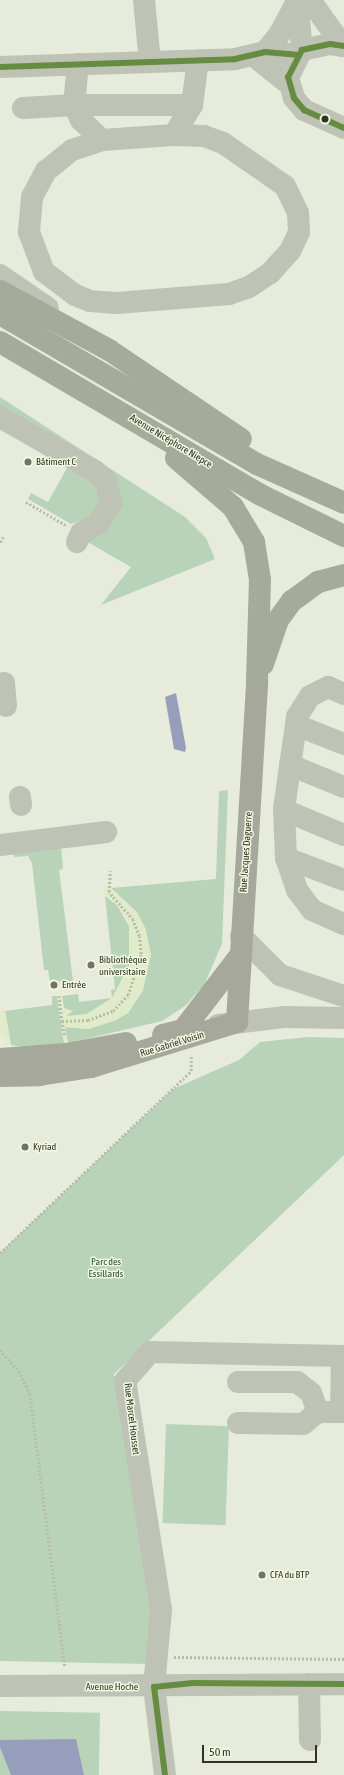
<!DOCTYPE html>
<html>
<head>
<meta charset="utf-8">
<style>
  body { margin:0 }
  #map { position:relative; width:344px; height:1775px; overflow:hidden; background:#e6ebdb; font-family:"Asap Condensed",sans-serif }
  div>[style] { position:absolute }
  .green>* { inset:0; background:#b9d3b8; transform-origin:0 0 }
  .plaza>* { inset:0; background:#dfebc9 }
  .water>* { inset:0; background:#969ebc }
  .path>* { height:2.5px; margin-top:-1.25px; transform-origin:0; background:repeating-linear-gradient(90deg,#b8bcad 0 2px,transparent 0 4px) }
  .minor>* { height:22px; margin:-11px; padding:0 11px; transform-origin:11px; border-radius:11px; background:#bfc3b5 }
  .major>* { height:22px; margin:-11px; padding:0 11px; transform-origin:11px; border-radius:11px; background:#a5a89a }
  .highway>* { height:22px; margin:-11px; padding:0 11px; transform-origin:11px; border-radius:11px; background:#a5aa9b }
  .bus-1>* { height:6px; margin:-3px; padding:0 3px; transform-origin:3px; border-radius:3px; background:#668c41 }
  .dots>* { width:11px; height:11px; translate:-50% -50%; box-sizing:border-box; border:2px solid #f1f9e1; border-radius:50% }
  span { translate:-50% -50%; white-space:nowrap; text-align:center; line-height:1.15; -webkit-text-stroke:3px #f1f9e1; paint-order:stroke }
  .street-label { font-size:10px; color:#323324 }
  .poi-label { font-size:10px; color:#323324 }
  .left { translate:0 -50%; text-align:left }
  .park-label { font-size:10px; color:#27522e }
  .scale { position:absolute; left:202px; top:1745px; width:115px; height:18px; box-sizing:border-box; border:2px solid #323324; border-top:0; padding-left:5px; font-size:12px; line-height:14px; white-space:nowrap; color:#323324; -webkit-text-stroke:3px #f1f9e1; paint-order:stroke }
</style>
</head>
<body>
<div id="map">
  <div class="green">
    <div style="clip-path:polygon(0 397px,185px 517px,206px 538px,215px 559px,101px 605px,131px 567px,84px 540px,118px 509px,117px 477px,0 411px)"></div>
    <div style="clip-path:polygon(37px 443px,99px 480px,103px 498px,94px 517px,71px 524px,28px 499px,31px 493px,48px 502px,67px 468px,34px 449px)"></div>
    <div style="clip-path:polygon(228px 790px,222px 944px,204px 985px,185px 1006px,162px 1021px,68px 1043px,65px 1027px,89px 1029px,116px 1020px,128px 1013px,143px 990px,146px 930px,137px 913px,111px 888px,216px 879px,219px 791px)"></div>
    <div style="clip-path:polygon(61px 846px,63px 869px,59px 870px,73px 981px,50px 982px,48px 970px,44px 970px,32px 863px,28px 856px,14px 857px,14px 851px)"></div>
    <div style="clip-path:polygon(105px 896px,117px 905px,129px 926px,129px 966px,112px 998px,87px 1014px,65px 1017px,62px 996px,78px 994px,79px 1002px,112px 998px,111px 990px,115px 989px)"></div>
    <div style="clip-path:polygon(52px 996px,57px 996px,64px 1043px,31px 1048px,11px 1045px,5px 1011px,52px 1005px)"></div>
    <div style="clip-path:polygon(308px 1037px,344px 1038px,344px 1155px,114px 1374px,151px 1609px,148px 1664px,0 1661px,0 1253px,173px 1089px,239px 1060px,260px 1042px)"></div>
    <div style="left:166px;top:1424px;width:63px;height:99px;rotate:2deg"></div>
    <div style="left:0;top:1711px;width:100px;height:64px;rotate:1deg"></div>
  </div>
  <div class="plaza">
    <div style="clip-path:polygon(104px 888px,111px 888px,137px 912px,146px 930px,151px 955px,143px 990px,128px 1013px,116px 1020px,88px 1029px,65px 1027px,68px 1043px,64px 1043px,57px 996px,62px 996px,64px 1008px,73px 1011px,66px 1016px,87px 1014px,112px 998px,129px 966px,129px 926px,117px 905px,105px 896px)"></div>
    <div style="clip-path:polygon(0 1011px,5px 1011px,11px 1045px,0 1035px)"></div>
  </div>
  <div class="water">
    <div style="clip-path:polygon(176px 693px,186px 748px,185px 752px,174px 749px,165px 697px)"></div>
    <div style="clip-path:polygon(76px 1739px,84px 1775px,11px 1775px,0 1747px,0 1740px)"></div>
  </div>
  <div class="path">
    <div style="left:26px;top:502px;width:46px;rotate:29.9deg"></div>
    <div style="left:0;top:542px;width:6px;rotate:-59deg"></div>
    <div style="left:59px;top:996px;width:25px;rotate:83deg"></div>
    <div style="left:62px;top:1021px;width:26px;rotate:-2deg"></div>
    <div style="left:88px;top:1020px;width:27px;rotate:-20deg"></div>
    <div style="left:113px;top:1011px;width:22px;rotate:-47deg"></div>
    <div style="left:128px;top:995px;width:43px;rotate:-72.4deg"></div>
    <div style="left:141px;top:954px;width:18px;rotate:-96deg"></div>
    <div style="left:139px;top:936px;width:17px;rotate:-111deg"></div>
    <div style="left:133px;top:920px;width:37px;rotate:-131deg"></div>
    <div style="left:109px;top:892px;width:21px;rotate:-87deg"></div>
    <div style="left:62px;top:1021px;width:16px;rotate:79deg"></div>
    <div style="left:0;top:1253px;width:264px;rotate:-43.6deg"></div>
    <div style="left:191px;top:1071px;width:15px;rotate:-90deg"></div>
    <div style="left:0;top:1350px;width:28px;rotate:48deg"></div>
    <div style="left:19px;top:1371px;width:25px;rotate:64deg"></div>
    <div style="left:30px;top:1394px;width:276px;rotate:82.7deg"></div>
    <div style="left:174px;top:1657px;width:170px;rotate:0.7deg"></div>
  </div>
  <div class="minor">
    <div style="left:144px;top:0;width:62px;rotate:84.5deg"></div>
    <div style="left:297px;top:0;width:50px;rotate:84.3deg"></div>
    <div style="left:310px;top:0;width:57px;rotate:54.3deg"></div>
    <div style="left:344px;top:46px;width:14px;rotate:-172deg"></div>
    <div style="left:330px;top:44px;width:29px;rotate:168deg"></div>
    <div style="left:302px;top:50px;width:30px;rotate:117deg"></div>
    <div style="left:288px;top:77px;width:22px;rotate:74deg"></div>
    <div style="left:294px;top:98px;width:16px;rotate:50deg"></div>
    <div style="left:304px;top:110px;width:44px;rotate:24.2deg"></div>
    <div style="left:265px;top:52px;width:22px;rotate:-51deg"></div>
    <div style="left:279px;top:35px;width:38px;rotate:-62deg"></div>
    <div style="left:255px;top:57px;width:43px;rotate:38.5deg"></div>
    <div style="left:78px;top:64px;width:41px;rotate:95.6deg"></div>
    <div style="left:74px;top:105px;width:118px"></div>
    <div style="left:0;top:67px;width:235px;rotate:-1.9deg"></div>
    <div style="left:235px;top:59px;width:31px;rotate:-13deg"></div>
    <div style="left:265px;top:52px;width:32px;rotate:5deg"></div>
    <div style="left:23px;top:108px;width:51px;rotate:-3.4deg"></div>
    <div style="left:74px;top:105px;width:17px;rotate:65deg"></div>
    <div style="left:81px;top:120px;width:29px;rotate:44deg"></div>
    <div style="left:174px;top:135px;width:30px;rotate:2deg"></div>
    <div style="left:204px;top:136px;width:20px;rotate:20deg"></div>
    <div style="left:223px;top:143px;width:75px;rotate:34.7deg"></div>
    <div style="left:285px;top:186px;width:30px;rotate:64deg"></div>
    <div style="left:298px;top:213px;width:19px;rotate:87deg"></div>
    <div style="left:299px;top:232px;width:21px;rotate:115deg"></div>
    <div style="left:290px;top:251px;width:30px;rotate:132deg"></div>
    <div style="left:270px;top:273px;width:25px;rotate:146deg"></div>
    <div style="left:249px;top:287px;width:21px;rotate:161deg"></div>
    <div style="left:229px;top:294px;width:112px;rotate:175.4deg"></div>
    <div style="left:117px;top:303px;width:27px;rotate:-176deg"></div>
    <div style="left:90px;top:301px;width:16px;rotate:-158deg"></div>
    <div style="left:75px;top:295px;width:39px;rotate:-143deg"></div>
    <div style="left:44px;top:272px;width:43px;rotate:-110.6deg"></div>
    <div style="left:29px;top:232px;width:35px;rotate:-85deg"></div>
    <div style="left:32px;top:197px;width:30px;rotate:-62deg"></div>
    <div style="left:46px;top:171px;width:33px;rotate:-39deg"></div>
    <div style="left:72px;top:150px;width:32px;rotate:-18deg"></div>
    <div style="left:102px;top:140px;width:72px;rotate:-4deg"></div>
    <div style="left:174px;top:135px;width:35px;rotate:-59deg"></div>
    <div style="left:192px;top:105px;width:45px;rotate:-82.4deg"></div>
    <div style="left:0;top:275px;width:58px;rotate:34.5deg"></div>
    <div style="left:0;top:417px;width:109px;rotate:29.6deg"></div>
    <div style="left:95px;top:471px;width:15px;rotate:42deg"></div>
    <div style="left:106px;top:481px;width:23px;rotate:77deg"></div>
    <div style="left:111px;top:503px;width:25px;rotate:122deg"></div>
    <div style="left:98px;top:524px;width:19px;rotate:152deg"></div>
    <div style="left:81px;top:533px;width:10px;rotate:114deg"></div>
    <div style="left:4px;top:683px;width:23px;rotate:85deg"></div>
    <div style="left:344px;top:694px;width:17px;rotate:-156deg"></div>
    <div style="left:328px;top:687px;width:20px;rotate:153deg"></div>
    <div style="left:310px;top:696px;width:25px;rotate:122deg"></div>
    <div style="left:297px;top:717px;width:94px;rotate:98deg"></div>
    <div style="left:284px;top:810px;width:65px;rotate:22.6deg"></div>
    <div style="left:296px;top:725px;width:52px;rotate:21.6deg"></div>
    <div style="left:290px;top:765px;width:58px;rotate:22.2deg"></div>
    <div style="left:20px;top:797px;width:8px;rotate:83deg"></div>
    <div style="left:284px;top:810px;width:48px;rotate:87.6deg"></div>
    <div style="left:286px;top:858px;width:34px;rotate:71deg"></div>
    <div style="left:297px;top:890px;width:25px;rotate:53deg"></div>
    <div style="left:312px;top:910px;width:35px;rotate:24deg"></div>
    <div style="left:0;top:845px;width:107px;rotate:-7deg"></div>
    <div style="left:286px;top:858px;width:62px;rotate:20.8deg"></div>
    <div style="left:241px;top:936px;width:55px;rotate:45deg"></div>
    <div style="left:280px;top:975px;width:67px;rotate:18.2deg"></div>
    <div style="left:218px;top:1025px;width:66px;rotate:-6.9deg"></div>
    <div style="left:284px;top:1017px;width:60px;rotate:1deg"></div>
    <div style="left:342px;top:1356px;width:56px;rotate:91deg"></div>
    <div style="left:341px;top:1412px;width:3px"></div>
    <div style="left:238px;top:1382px;width:59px"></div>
    <div style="left:297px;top:1382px;width:18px;rotate:38deg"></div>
    <div style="left:311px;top:1393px;width:20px;rotate:70deg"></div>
    <div style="left:238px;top:1423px;width:65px;rotate:0.9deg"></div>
    <div style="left:303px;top:1424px;width:19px;rotate:-39deg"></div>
    <div style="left:318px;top:1412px;width:23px"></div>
    <div style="left:309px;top:1684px;width:56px;rotate:89deg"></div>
    <div style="left:0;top:1686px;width:344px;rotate:-0.3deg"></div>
    <div style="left:165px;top:1775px;width:89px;rotate:-97.1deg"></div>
    <div style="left:154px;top:1687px;width:77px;rotate:-84.8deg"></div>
    <div style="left:161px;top:1610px;width:232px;rotate:-98.9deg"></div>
    <div style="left:125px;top:1381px;width:38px;rotate:-49deg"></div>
    <div style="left:150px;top:1352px;width:194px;rotate:1.2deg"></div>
  </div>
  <div class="major">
    <div style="left:163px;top:1035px;width:21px;rotate:-14deg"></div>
    <div style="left:183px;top:1030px;width:92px;rotate:-52.5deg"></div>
    <div style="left:0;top:1059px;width:66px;rotate:-4.3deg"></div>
    <div style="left:66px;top:1054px;width:61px;rotate:-10.4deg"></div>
    <div style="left:0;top:1076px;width:39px;rotate:-1deg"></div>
    <div style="left:39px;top:1075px;width:53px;rotate:-8.7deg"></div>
    <div style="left:91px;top:1067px;width:153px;rotate:-17.1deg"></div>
    <div style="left:237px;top:1022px;width:341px;rotate:-86.6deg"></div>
  </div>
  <div class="highway">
    <div style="left:0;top:291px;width:124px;rotate:28.4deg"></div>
    <div style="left:109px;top:350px;width:159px;rotate:34deg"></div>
    <div style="left:0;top:314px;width:298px;rotate:30.3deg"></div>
    <div style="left:257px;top:464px;width:95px;rotate:24.1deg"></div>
    <div style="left:0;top:342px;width:303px;rotate:30.4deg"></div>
    <div style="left:261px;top:495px;width:93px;rotate:26.3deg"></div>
    <div style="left:176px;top:458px;width:75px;rotate:40.7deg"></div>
    <div style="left:233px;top:507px;width:41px;rotate:59deg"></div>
    <div style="left:254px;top:542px;width:37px;rotate:81deg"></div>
    <div style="left:260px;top:579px;width:103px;rotate:91.7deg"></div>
    <div style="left:263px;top:664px;width:46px;rotate:-71.2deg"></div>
    <div style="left:278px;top:620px;width:24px;rotate:-54deg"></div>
    <div style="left:292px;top:601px;width:32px;rotate:-36deg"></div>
    <div style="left:318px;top:582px;width:27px;rotate:-15deg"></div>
  </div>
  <div class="bus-1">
    <div style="left:344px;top:46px;width:14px;rotate:-172deg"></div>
    <div style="left:330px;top:44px;width:29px;rotate:168deg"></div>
    <div style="left:302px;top:50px;width:30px;rotate:117deg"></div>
    <div style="left:288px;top:77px;width:22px;rotate:74deg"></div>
    <div style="left:294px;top:98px;width:16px;rotate:50deg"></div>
    <div style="left:304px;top:110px;width:44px;rotate:24.2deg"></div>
    <div style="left:0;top:67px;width:235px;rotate:-1.9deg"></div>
    <div style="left:235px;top:59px;width:31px;rotate:-13deg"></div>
    <div style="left:265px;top:52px;width:32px;rotate:5deg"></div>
    <div style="left:165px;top:1775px;width:89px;rotate:-97.1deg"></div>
    <div style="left:154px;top:1687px;width:39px;rotate:-6deg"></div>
    <div style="left:193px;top:1683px;width:151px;rotate:0.4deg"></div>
  </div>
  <div class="dots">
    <div style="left:325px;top:119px;background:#323324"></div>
    <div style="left:28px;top:462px;background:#717364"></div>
    <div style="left:91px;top:965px;background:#717364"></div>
    <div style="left:54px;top:985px;background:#717364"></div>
    <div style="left:25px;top:1147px;background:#717364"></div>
    <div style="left:262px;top:1575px;background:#717364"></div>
  </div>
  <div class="street-label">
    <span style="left:171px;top:441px;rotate:31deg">Avenue Nicéphore Niepce</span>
    <span style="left:246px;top:852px;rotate:-86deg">Rue Jacques Daguerre</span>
    <span style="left:172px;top:1044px;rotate:-17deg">Rue Gabriel Voisin</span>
    <span style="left:132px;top:1419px;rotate:83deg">Rue Marcel Housset</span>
    <span style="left:112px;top:1687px">Avenue Hoche</span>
  </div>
  <div class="poi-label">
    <span class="left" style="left:36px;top:462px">Bâtiment C</span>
    <span class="left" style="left:99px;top:965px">Bibliothèque<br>universitaire</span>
    <span class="left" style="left:62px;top:985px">Entrée</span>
    <span class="left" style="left:33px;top:1147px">Kyriad</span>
    <span class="left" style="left:270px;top:1575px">CFA du BTP</span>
  </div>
  <div class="park-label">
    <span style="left:106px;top:1267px">Parc des<br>Essillards</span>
  </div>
  <div class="scale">50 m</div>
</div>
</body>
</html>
